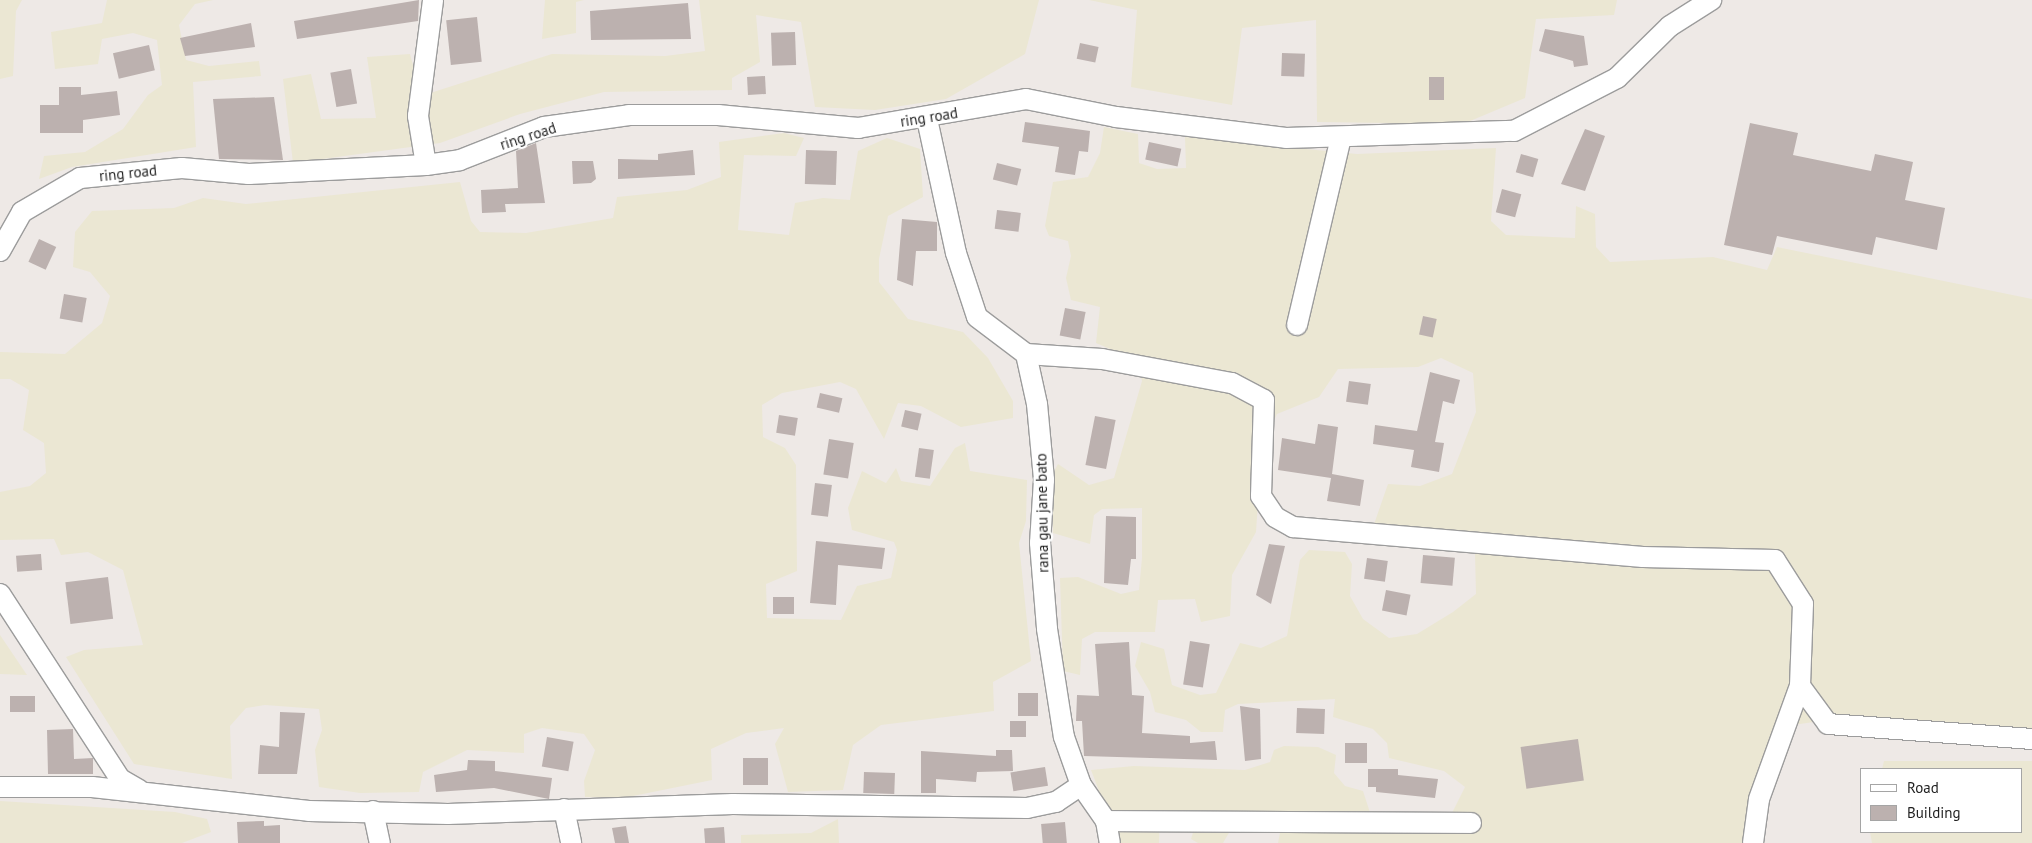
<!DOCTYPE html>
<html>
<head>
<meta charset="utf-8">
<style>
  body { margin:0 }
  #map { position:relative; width:2032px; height:843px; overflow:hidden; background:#eee9e6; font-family:"PT Sans",sans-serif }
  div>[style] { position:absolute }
  .farmland>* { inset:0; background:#ebe7d3 }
  .building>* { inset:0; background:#bcb1af; transform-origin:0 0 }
  .roads { filter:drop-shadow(1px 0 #9c9c9c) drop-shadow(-1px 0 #9c9c9c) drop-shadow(0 1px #9c9c9c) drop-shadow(0 -1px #9c9c9c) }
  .street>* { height:20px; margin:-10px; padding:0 10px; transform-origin:10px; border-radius:10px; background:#fff }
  span { translate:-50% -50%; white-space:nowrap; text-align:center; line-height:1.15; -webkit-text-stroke:4.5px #fff; paint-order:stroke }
  .street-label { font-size:15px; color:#1f1f1f }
  .legend { position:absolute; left:1860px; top:768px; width:162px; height:65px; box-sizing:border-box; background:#fff; border:1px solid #a5a5a5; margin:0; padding:6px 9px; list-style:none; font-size:15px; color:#1f1f1f }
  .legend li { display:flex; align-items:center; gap:10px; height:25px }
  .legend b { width:25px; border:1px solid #a5a5a5 }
</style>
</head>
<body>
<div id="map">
  <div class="farmland">
    <div style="clip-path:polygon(0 0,22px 0,16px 11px,13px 76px,0 79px)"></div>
    <div style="clip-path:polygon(107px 0,213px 0,195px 4px,179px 25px,186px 60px,209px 66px,259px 61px,261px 76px,193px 82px,196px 147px,72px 167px,39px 179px,44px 156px,85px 152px,123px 129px,148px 95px,162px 85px,157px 40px,133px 33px,102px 39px,98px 64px,55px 69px,51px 32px,102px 23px)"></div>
    <div style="clip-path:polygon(545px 0,584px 0,576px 2px,576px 33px,542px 39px)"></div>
    <div style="clip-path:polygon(699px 0,1039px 0,1025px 54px,946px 99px,875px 110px,815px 107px,801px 22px,756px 15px,760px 62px,732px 78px,732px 90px,604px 92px,520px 114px,440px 143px,293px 163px,283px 79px,311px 74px,321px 119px,376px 118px,367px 57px,410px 54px,421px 96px,552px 54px,665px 56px,705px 51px)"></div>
    <div style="clip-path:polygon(1089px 0,1617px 0,1614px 15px,1536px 19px,1525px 98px,1463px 124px,1317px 122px,1316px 20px,1242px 28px,1232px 105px,1131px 87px,1137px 10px)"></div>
    <div style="clip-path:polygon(1104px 127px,1138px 134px,1139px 163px,1157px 169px,1186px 168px,1185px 137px,1357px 154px,1496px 148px,1491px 221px,1506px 235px,1575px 238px,1576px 206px,1595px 214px,1596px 247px,1610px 262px,1713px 257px,1767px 270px,1777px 247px,2032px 299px,2032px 729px,1845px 717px,1775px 728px,1746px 843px,1278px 843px,1281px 828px,1230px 831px,1223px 843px,1198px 843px,1191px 839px,1198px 817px,1160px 813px,1159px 843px,1119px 843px,1091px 770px,1134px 766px,1245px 770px,1270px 762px,1274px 750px,1284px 746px,1318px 747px,1336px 755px,1334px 773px,1345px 786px,1363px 791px,1374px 825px,1450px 817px,1465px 787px,1444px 771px,1389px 758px,1387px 743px,1373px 729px,1333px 717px,1335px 699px,1238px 704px,1225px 710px,1223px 732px,1201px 732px,1186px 720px,1155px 712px,1150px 692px,1135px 666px,1141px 642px,1164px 649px,1172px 685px,1200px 695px,1216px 693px,1240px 643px,1261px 648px,1287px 636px,1300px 560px,1309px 550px,1345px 552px,1352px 564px,1350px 596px,1363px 619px,1389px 638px,1417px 634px,1453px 612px,1476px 594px,1475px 554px,1372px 530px,1388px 484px,1420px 486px,1452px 474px,1476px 412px,1473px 373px,1441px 358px,1418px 367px,1338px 369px,1319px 397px,1277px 414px,1262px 444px,1256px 532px,1232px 575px,1230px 616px,1201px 622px,1195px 599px,1158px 600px,1155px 632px,1095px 632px,1082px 639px,1080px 675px,1063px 671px,1060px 578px,1078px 577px,1121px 594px,1139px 590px,1142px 558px,1142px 508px,1102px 509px,1094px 515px,1090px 544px,1053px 533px,1052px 475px,1058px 464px,1089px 485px,1114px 478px,1142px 381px,1138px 361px,1096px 343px,1100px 307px,1071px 300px,1066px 278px,1071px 256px,1068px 241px,1049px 236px,1045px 226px,1053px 182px,1088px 177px,1100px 153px)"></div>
    <div style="clip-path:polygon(784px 133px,804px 138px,796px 156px,744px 155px,738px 230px,789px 235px,795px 203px,823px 198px,850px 200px,858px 151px,887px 138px,920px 149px,923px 197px,888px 216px,879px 259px,879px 282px,908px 319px,963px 332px,988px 358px,1013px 401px,1013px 418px,961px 427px,921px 406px,898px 403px,884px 439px,856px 389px,840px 382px,782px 393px,762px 405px,763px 437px,785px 448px,796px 465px,797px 571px,766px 584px,767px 618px,841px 620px,857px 586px,891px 578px,897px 550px,894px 542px,852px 530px,848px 508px,862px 471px,886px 483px,896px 468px,901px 481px,930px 486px,955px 448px,965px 443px,970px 471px,1027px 480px,1026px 521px,1019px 543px,1031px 661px,993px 682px,994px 711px,881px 725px,853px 745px,843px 790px,788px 792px,775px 744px,784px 728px,746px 733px,711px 749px,712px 780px,623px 798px,585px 797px,584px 781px,595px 750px,584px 734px,542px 728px,524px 734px,524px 753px,467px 750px,423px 772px,419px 792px,360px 793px,319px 787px,315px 750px,322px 730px,319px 709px,265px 705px,246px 708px,230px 726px,232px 779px,134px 764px,66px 657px,84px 650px,143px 645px,123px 570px,88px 552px,61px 555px,54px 539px,0 540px,0 492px,30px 486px,46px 473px,44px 443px,23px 430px,29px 390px,10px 379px,0 379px,0 352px,65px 354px,102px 323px,110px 296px,90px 272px,73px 267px,75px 232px,92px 211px,174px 208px,203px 198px,246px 204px,460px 182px,471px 221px,480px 232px,526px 233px,613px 218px,617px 197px,687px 190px,721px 177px,719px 142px)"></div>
    <div style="clip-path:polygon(0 635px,27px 675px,0 674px)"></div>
    <div style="clip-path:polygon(1884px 761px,2032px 761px,2032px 843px,1872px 843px,1870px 832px,2021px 832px,2021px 769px,1882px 769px)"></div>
    <div style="clip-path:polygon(0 801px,175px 812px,207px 819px,211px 832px,182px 843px,0 843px)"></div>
    <div style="clip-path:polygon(838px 819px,839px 843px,741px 843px,741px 835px,811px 833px)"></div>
  </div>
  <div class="building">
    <div style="clip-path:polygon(419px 0,418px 21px,297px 39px,294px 21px)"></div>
    <div style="clip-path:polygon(688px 3px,691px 39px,591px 40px,590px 11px)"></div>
    <div style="left:477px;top:17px;width:45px;height:31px;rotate:84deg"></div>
    <div style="clip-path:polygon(251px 23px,255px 47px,185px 56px,180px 38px)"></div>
    <div style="clip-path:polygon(1545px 29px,1584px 36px,1588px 65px,1574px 67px,1573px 61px,1539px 51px)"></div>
    <div style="left:795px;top:32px;width:33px;height:24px;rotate:88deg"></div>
    <div style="left:1080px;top:43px;width:19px;height:16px;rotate:12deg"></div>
    <div style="left:149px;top:45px;width:26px;height:37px;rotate:77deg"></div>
    <div style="left:1282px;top:53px;width:23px;height:23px;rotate:2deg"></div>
    <div style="left:351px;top:69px;width:35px;height:21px;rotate:80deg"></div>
    <div style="left:765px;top:76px;width:18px;height:18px;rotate:87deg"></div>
    <div style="left:1429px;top:77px;width:15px;height:23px"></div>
    <div style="clip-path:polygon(59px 87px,81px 87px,81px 95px,117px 91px,120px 115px,83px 120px,83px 133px,40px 133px,40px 105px,59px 105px)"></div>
    <div style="clip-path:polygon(274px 97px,283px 160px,219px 159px,213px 99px)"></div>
    <div style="clip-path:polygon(1025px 122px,1090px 131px,1088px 152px,1079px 151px,1075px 175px,1055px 172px,1059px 147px,1022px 142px)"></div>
    <div style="clip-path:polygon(1750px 123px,1798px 133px,1793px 155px,1871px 171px,1875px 154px,1913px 162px,1905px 200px,1945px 208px,1937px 250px,1876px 237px,1872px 255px,1777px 236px,1772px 255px,1724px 245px)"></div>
    <div style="clip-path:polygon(1585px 129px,1605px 136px,1585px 191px,1561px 184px)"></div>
    <div style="left:1149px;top:142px;width:33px;height:18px;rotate:12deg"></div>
    <div style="clip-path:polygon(536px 143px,545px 203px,505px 204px,506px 212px,482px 213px,481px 190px,518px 188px,516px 151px)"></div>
    <div style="clip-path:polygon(693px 150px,695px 175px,618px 179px,618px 159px,658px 160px,658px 154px)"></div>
    <div style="left:806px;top:150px;width:31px;height:34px;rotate:2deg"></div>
    <div style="left:1521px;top:154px;width:18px;height:19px;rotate:16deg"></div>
    <div style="clip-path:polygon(572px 161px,593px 161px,596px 179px,591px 183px,573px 184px)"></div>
    <div style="left:997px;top:163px;width:25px;height:17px;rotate:14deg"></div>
    <div style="left:1502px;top:189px;width:20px;height:24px;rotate:15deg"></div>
    <div style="left:997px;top:210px;width:24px;height:19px;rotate:7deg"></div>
    <div style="clip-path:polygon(902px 219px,937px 222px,937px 251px,916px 251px,913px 286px,897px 280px)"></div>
    <div style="left:39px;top:239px;width:19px;height:25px;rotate:25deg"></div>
    <div style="left:64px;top:294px;width:23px;height:25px;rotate:10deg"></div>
    <div style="left:1065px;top:308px;width:21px;height:28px;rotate:11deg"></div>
    <div style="left:1423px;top:316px;width:14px;height:19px;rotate:12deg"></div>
    <div style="clip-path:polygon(1430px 372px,1460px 380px,1454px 404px,1443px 401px,1435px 442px,1444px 443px,1439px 472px,1411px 467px,1414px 450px,1373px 444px,1375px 425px,1417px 431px)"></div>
    <div style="left:1349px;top:381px;width:22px;height:21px;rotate:8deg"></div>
    <div style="left:820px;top:393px;width:23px;height:15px;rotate:13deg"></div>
    <div style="left:905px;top:410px;width:17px;height:17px;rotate:13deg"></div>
    <div style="left:779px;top:415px;width:19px;height:18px;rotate:9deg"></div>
    <div style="left:1095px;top:416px;width:21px;height:50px;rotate:11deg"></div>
    <div style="clip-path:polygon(1318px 424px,1338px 427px,1332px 474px,1364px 480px,1360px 506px,1327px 501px,1331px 478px,1278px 470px,1282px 438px,1315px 444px)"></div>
    <div style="left:829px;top:439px;width:25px;height:36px;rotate:9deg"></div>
    <div style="left:919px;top:448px;width:15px;height:29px;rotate:8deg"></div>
    <div style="left:815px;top:483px;width:17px;height:32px;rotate:7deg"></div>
    <div style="clip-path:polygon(1106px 516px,1136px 517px,1136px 559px,1131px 559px,1128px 585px,1104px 583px)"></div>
    <div style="clip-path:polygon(816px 541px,885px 548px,882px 569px,838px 565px,836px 605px,810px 603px)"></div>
    <div style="clip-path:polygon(1269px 544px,1285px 546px,1271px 604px,1256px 595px)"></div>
    <div style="left:41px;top:554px;width:16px;height:25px;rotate:86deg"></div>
    <div style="left:1423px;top:555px;width:32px;height:28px;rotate:5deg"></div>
    <div style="left:1367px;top:558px;width:21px;height:21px;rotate:8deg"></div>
    <div style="left:108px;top:577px;width:42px;height:43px;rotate:83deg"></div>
    <div style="left:1386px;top:590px;width:25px;height:21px;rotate:11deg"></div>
    <div style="left:773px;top:597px;width:21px;height:17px"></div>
    <div style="left:1190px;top:641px;width:20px;height:44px;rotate:9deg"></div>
    <div style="clip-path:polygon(1129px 642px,1132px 695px,1144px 696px,1142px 733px,1190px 736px,1190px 743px,1215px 741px,1217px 760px,1084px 756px,1082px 721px,1076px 721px,1077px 695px,1099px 696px,1095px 644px)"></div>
    <div style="left:1018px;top:693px;width:20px;height:23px"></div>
    <div style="left:35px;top:696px;width:16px;height:25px;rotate:90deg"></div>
    <div style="clip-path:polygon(1240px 706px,1260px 709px,1261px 759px,1245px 761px)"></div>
    <div style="left:1297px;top:708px;width:28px;height:25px;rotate:2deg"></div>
    <div style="clip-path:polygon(280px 712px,305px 713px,297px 774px,258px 774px,260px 745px,279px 747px)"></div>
    <div style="left:1010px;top:721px;width:16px;height:16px"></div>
    <div style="clip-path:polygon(73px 729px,74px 759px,93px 758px,93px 774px,48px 774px,47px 730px)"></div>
    <div style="left:547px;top:737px;width:27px;height:30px;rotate:10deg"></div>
    <div style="left:1578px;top:739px;width:42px;height:58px;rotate:82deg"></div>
    <div style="left:1345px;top:743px;width:22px;height:20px"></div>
    <div style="clip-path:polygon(996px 750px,1012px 750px,1013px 771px,977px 772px,976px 782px,936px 779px,936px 793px,921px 793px,921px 751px,996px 756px)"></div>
    <div style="left:768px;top:758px;width:27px;height:25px;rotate:90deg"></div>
    <div style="clip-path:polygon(468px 760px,495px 761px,495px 771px,552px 778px,549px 799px,494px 788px,436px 792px,434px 775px,467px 770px)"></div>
    <div style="left:1045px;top:767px;width:19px;height:35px;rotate:81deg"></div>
    <div style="clip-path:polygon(1368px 769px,1398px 769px,1398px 775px,1438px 779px,1435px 798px,1376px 792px,1376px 787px,1368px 787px)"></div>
    <div style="left:864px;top:772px;width:31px;height:21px;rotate:2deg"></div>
    <div style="clip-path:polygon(264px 821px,264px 826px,280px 825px,280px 843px,238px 843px,237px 822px)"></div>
    <div style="left:1065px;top:822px;width:21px;height:24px;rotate:85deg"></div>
    <div style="clip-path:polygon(626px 826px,629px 843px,615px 843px,612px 828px)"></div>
    <div style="left:724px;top:827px;width:16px;height:20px;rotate:86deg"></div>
  </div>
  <div class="roads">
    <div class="street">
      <div style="left:927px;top:119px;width:137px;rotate:77.8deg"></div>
      <div style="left:956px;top:253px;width:67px;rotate:71.8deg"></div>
      <div style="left:977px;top:317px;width:61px;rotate:37.1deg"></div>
      <div style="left:1026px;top:354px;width:51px;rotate:77.6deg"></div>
      <div style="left:1037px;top:404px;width:76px;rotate:84.7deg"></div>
      <div style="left:1044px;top:480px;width:63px;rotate:93.6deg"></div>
      <div style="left:1040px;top:543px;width:86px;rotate:85.3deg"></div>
      <div style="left:1047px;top:629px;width:109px;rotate:81.1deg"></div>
      <div style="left:1064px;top:737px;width:51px;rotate:70.5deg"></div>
      <div style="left:1081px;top:785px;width:44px;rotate:55.2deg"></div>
      <div style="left:1106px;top:821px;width:22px;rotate:80deg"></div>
      <div style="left:426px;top:165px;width:50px;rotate:-99.3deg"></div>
      <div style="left:418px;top:116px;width:117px;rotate:-82.6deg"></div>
      <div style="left:0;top:251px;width:45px;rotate:-60.6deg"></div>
      <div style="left:22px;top:212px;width:67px;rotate:-30.4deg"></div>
      <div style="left:80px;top:178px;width:102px;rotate:-5.6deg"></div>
      <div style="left:182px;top:168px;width:67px;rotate:5.1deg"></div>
      <div style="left:249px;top:174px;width:177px;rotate:-2.9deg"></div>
      <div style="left:426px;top:165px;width:34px;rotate:-8deg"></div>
      <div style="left:460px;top:160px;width:90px;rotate:-21.4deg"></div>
      <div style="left:544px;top:127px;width:86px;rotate:-8deg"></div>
      <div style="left:629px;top:115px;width:89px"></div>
      <div style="left:718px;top:115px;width:141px;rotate:5.3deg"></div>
      <div style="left:858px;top:128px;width:170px;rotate:-9.8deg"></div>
      <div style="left:1026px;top:99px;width:92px;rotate:11.3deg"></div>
      <div style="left:1116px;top:117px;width:171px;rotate:7deg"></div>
      <div style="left:1286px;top:138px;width:228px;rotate:-1.8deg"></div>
      <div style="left:1514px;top:131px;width:116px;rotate:-27.2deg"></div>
      <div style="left:1617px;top:78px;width:74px;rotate:-44.5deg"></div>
      <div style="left:1670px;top:26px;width:49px;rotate:-32.4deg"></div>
      <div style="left:1297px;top:325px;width:192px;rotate:-76.8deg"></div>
      <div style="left:1026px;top:354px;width:76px;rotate:3.8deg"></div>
      <div style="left:1102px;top:359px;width:132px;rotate:10.5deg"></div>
      <div style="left:1232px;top:383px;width:36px;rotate:28deg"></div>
      <div style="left:1264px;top:400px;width:96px;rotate:91.8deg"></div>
      <div style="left:1261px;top:496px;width:25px;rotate:56deg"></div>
      <div style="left:1275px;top:517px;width:21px;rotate:29deg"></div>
      <div style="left:1293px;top:527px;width:351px;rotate:4.9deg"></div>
      <div style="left:1643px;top:557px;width:132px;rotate:1.3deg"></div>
      <div style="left:1775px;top:560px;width:52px;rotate:57.5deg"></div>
      <div style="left:1803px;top:604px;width:82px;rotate:92.1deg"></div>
      <div style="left:1800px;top:686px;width:47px;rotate:53.6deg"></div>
      <div style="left:1828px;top:724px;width:205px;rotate:4.2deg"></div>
      <div style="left:0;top:594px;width:221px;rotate:57deg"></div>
      <div style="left:120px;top:779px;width:22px;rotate:30deg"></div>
      <div style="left:0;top:787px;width:92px"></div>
      <div style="left:92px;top:787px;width:218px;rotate:6.3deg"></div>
      <div style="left:309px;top:811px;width:139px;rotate:1.2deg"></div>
      <div style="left:448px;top:814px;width:285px;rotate:-2deg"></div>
      <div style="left:733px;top:804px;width:294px;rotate:0.8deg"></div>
      <div style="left:1027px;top:808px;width:30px;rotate:-12deg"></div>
      <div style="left:1056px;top:802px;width:30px;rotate:-34deg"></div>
      <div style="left:564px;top:809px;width:35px;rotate:78deg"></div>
      <div style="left:373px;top:811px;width:33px;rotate:78deg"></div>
      <div style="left:1106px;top:821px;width:365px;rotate:0.3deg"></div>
      <div style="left:1753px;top:843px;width:44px;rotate:-82.2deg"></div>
      <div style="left:1759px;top:799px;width:120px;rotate:-70.1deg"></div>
    </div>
  </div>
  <div class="street-label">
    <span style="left:929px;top:117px;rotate:-9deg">ring road</span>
    <span style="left:528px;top:136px;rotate:-18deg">ring road</span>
    <span style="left:128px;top:173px;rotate:-6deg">ring road</span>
    <span style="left:1042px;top:513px;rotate:-91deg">rana gau jane bato</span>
  </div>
  <ul class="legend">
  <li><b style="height:6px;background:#fff"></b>Road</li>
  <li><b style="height:14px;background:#bcb1af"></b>Building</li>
  </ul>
</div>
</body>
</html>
